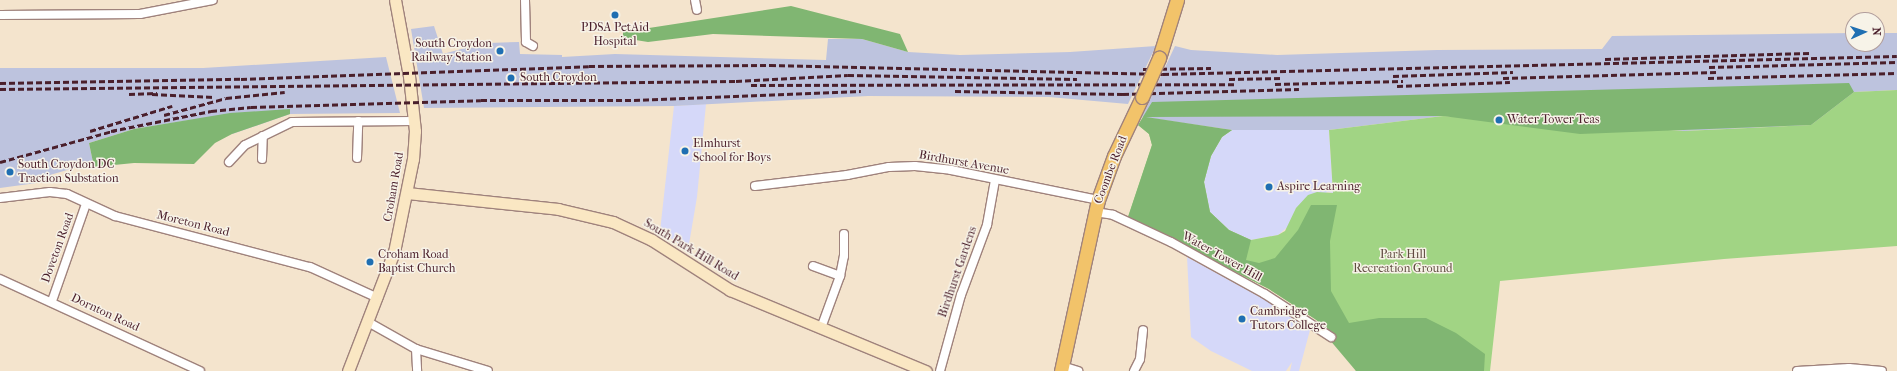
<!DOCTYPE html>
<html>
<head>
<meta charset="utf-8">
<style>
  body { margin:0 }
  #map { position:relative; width:1897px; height:371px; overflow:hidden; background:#f4e4cd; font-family:"IM FELL French Canon",serif }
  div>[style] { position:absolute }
  .built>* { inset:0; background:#d5d8f9 }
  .industrial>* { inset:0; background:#bdc3de }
  .green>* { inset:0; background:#a1d484 }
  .forest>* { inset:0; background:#80b672 }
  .roads { filter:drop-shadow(1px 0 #9f827c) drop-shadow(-1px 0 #9f827c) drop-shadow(0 1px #9f827c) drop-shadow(0 -1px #9f827c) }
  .street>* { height:8px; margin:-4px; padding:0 4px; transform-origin:4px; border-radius:4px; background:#fff }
  .secondary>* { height:11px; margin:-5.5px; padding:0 5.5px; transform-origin:5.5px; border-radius:5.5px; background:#fae7c3 }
  .primary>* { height:13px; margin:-6.5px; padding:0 6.5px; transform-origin:6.5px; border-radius:6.5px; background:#f2c36a }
  .rail>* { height:3px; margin-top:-1.5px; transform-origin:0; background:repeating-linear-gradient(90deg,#4a1f2b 0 6px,transparent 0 9px) }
  .bridges { filter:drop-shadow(1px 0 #9f827c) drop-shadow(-1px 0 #9f827c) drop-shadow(0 1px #9f827c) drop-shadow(0 -1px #9f827c) }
  .primary-bridge>* { height:13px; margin:-6.5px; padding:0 6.5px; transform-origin:6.5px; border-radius:6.5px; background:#f2c36a }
  .dots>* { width:11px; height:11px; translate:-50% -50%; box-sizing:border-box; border:2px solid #f7f3e8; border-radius:50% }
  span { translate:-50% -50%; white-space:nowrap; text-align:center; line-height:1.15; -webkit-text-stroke:3px #f7f3e8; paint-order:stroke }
  .poi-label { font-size:12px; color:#4a1f2b }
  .right { translate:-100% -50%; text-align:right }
  .left { translate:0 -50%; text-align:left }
  .street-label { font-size:12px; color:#4a1f2b }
  .park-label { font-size:12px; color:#604c41 }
  .north { position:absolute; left:1845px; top:12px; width:40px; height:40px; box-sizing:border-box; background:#f7f3e8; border:1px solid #b29e9c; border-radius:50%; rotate:87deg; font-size:11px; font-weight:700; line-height:16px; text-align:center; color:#4a1f2b }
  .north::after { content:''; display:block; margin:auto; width:14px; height:18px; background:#1f6fb2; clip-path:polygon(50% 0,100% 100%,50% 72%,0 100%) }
</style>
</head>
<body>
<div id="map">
  <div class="built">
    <div style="clip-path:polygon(706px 104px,697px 197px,688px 250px,660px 231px,674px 106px)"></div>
    <div style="clip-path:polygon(1232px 130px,1329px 130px,1333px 193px,1328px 192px,1296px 208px,1290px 225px,1278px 235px,1251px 240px,1229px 230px,1210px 212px,1204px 182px,1211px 156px,1222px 137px)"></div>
    <div style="clip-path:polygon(1187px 257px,1265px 300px,1310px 330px,1299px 371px,1290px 371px,1292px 362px,1286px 371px,1252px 371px,1211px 351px,1191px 337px)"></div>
  </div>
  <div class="industrial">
    <div style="clip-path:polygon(434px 26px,443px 54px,465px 48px,488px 47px,488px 43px,519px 42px,520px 54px,562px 55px,562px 57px,615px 54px,826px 60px,828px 39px,862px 39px,908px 52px,960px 55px,1070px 52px,1156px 46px,1128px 104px,1049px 97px,868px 96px,674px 106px,424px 108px,411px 29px)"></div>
    <div style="clip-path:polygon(1853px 33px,1853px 44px,1877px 44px,1877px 33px,1897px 33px,1897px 90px,1854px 92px,1811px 125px,1684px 131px,1526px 116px,1443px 116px,1329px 130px,1232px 130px,1142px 117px,1175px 46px,1191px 50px,1277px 55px,1437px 50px,1602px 49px,1612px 36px)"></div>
    <div style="clip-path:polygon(386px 57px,400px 113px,290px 114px,232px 134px,197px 119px,134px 129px,89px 143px,94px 167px,74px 168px,50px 175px,51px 181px,0 188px,0 68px,203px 68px)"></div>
  </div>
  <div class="green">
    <div style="clip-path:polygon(1897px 90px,1897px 246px,1724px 259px,1500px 281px,1490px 371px,1356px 371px,1333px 333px,1315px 319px,1269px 289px,1128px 217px,1152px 145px,1149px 134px,1138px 125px,1232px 130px,1222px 137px,1211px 156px,1204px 182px,1210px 212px,1229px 230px,1251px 240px,1278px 235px,1285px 231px,1296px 208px,1308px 195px,1317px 192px,1333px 193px,1329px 130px,1443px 116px,1684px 131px,1811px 125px,1854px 92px)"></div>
  </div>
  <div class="forest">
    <div style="clip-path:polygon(791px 6px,900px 34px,908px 52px,862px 39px,713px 34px,648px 42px,623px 38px,623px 32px)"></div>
    <div style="clip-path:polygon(1849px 83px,1854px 92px,1811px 125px,1580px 134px,1443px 116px,1146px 117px,1232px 130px,1222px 137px,1211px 156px,1204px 182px,1210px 212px,1229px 230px,1251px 240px,1246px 260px,1259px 263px,1275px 258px,1298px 230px,1311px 205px,1337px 205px,1330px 241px,1331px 291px,1349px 323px,1379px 318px,1426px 318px,1456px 333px,1485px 354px,1484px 371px,1356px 371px,1329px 339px,1333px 333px,1315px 319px,1269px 289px,1128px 217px,1152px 145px,1149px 134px,1138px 125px,1152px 102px)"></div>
    <div style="clip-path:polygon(290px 109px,290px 114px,232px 134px,215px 143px,194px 164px,134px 163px,94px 167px,89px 143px,134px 129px,230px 113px)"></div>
  </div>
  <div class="roads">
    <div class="street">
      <div style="left:525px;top:0;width:42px;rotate:88.6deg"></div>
      <div style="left:526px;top:42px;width:8px;rotate:30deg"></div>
      <div style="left:695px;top:0;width:10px;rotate:79deg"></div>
      <div style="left:0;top:15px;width:140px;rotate:-0.4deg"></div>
      <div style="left:140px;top:14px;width:74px;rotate:-10.9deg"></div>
      <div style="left:357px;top:158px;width:37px;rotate:-88deg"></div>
      <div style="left:262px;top:159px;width:23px;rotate:-88deg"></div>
      <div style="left:229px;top:162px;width:23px;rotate:-47deg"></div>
      <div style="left:245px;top:145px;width:52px;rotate:-26.1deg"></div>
      <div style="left:292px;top:122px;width:122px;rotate:-0.5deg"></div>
      <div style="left:755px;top:186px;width:93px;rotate:-6.8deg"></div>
      <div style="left:847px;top:175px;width:43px;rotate:-10.8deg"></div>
      <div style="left:889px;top:167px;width:26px;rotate:-2deg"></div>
      <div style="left:915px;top:166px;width:36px;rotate:6deg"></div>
      <div style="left:951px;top:170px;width:150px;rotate:11.5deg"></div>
      <div style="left:0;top:198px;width:50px;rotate:-6.8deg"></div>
      <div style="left:50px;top:192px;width:17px;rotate:7deg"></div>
      <div style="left:67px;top:194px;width:53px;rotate:24.6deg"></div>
      <div style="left:115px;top:216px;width:202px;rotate:14.7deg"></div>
      <div style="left:310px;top:267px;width:75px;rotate:24.5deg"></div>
      <div style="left:1095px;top:212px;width:18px;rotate:9deg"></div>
      <div style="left:1113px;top:215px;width:64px;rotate:25deg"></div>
      <div style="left:1171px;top:242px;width:107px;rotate:29deg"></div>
      <div style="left:1265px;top:294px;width:79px;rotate:33.1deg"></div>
      <div style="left:813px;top:266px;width:29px;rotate:20deg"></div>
      <div style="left:0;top:279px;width:220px;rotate:24.7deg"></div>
      <div style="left:52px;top:301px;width:103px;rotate:-70.7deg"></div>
      <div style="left:368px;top:322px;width:55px;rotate:29.4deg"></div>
      <div style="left:416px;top:349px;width:75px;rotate:17deg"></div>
      <div style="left:821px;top:328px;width:55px;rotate:-69.9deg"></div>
      <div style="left:840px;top:276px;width:20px;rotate:-79deg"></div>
      <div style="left:844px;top:256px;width:22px;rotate:-90deg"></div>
      <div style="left:416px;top:349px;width:22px;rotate:87deg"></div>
      <div style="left:1062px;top:366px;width:17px;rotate:17deg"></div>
      <div style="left:940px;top:371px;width:79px;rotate:-74.6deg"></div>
      <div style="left:961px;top:295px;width:75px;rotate:-69.6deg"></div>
      <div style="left:987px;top:225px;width:46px;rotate:-79.9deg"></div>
      <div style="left:1134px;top:371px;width:13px;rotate:-63deg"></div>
      <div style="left:1140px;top:359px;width:29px;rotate:-84deg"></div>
      <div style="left:1797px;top:371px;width:52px;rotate:-3.3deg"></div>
      <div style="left:1849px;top:368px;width:33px;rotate:5deg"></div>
    </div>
    <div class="secondary">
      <div style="left:407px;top:193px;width:152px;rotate:6deg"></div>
      <div style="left:558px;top:209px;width:57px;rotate:13.3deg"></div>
      <div style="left:613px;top:222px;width:43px;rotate:24.8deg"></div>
      <div style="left:652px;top:240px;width:93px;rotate:32.7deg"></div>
      <div style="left:730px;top:290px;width:212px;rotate:22.5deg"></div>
      <div style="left:348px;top:371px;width:128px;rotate:-68.9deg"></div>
      <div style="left:394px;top:252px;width:95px;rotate:-78.5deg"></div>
      <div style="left:413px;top:159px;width:28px;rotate:-86deg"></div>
      <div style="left:415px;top:131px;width:55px;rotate:-96.2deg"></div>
      <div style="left:409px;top:76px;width:77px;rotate:-100.4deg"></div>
    </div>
    <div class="primary">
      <div style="left:1159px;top:58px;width:61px;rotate:-72.8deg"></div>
      <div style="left:1061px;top:371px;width:175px;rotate:-77.8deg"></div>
      <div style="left:1098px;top:200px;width:47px;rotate:-70deg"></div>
      <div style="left:1114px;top:156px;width:65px;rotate:-64.6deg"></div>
    </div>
  </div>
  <div class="rail">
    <div style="left:1605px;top:59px;width:206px;rotate:-1.7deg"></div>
    <div style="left:1709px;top:67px;width:188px;rotate:-1.5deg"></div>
    <div style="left:1143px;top:69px;width:68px;rotate:-0.8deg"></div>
    <div style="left:1393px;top:76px;width:120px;rotate:-1.9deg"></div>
    <div style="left:1503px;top:78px;width:214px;rotate:-1.6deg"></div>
    <div style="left:1708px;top:78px;width:189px;rotate:-1.5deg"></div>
    <div style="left:1229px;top:79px;width:54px;rotate:-1.1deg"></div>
    <div style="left:0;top:83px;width:241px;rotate:-1deg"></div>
    <div style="left:241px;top:79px;width:348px;rotate:-2.1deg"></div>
    <div style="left:589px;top:66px;width:181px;rotate:-0.3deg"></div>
    <div style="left:770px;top:65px;width:393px;rotate:1.3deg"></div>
    <div style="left:1163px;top:74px;width:734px;rotate:-1.4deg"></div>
    <div style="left:1275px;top:84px;width:128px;rotate:-1.3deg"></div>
    <div style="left:751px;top:85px;width:486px;rotate:-0.1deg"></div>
    <div style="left:1397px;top:86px;width:113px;rotate:-2deg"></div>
    <div style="left:0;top:89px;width:736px;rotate:-0.62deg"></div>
    <div style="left:736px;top:81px;width:112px;rotate:-3.1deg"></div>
    <div style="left:848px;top:75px;width:229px;rotate:1deg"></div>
    <div style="left:955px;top:91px;width:168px;rotate:1deg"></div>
    <div style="left:1123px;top:94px;width:176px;rotate:-1.6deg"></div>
    <div style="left:129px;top:94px;width:28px;rotate:-2deg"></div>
    <div style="left:152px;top:94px;width:62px;rotate:2.8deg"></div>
    <div style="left:164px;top:115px;width:64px;rotate:-15.3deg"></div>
    <div style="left:226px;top:98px;width:59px;rotate:-5.8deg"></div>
    <div style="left:90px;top:131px;width:86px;rotate:-17deg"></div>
    <div style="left:111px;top:131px;width:102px;rotate:-11.3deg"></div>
    <div style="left:211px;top:111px;width:40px;rotate:-5.7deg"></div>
    <div style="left:251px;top:107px;width:230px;rotate:-1.7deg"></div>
    <div style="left:481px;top:100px;width:153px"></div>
    <div style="left:634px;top:100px;width:227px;rotate:-2.3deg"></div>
    <div style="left:0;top:162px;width:120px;rotate:-15.4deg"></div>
  </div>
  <div class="bridges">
    <div class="primary-bridge">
      <div style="left:1142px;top:97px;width:43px;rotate:-66.4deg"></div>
    </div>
  </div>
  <div class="dots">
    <div style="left:615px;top:15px;background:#1f6fb2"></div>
    <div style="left:500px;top:51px;background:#1f6fb2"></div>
    <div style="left:511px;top:78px;background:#1f6fb2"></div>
    <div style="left:1499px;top:120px;background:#1f6fb2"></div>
    <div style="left:685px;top:151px;background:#1f6fb2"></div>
    <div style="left:10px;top:172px;background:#1f6fb2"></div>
    <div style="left:1269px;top:187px;background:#1f6fb2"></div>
    <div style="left:370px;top:262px;background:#1f6fb2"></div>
    <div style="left:1242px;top:319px;background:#1f6fb2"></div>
  </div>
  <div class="poi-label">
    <span style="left:615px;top:35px">PDSA PetAid<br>Hospital</span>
    <span class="right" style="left:492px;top:51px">South Croydon<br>Railway Station</span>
    <span class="left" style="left:520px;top:78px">South Croydon</span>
    <span class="left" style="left:1507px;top:120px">Water Tower Teas</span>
    <span class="left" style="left:693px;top:151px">Elmhurst<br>School for Boys</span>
    <span class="left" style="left:18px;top:172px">South Croydon DC<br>Traction Substation</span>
    <span class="left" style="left:1277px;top:187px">Aspire Learning</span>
    <span class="left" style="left:378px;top:262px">Croham Road<br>Baptist Church</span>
    <span class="left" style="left:1250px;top:319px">Cambridge<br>Tutors College</span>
  </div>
  <div class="street-label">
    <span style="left:964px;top:163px;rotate:10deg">Birdhurst Avenue</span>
    <span style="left:1111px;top:170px;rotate:-69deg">Coombe Road</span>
    <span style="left:394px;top:187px;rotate:-80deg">Croham Road</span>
    <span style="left:193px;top:224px;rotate:14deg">Moreton Road</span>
    <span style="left:58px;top:248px;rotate:-70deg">Doveton Road</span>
    <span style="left:691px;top:250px;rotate:31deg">South Park Hill Road</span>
    <span style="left:1222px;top:257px;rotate:29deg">Water Tower Hill</span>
    <span style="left:958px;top:272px;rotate:-71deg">Birdhurst Gardens</span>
    <span style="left:105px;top:313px;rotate:25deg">Dornton Road</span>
  </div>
  <div class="park-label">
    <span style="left:1403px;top:262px">Park Hill<br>Recreation Ground</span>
  </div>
  <div class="north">N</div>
</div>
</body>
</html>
